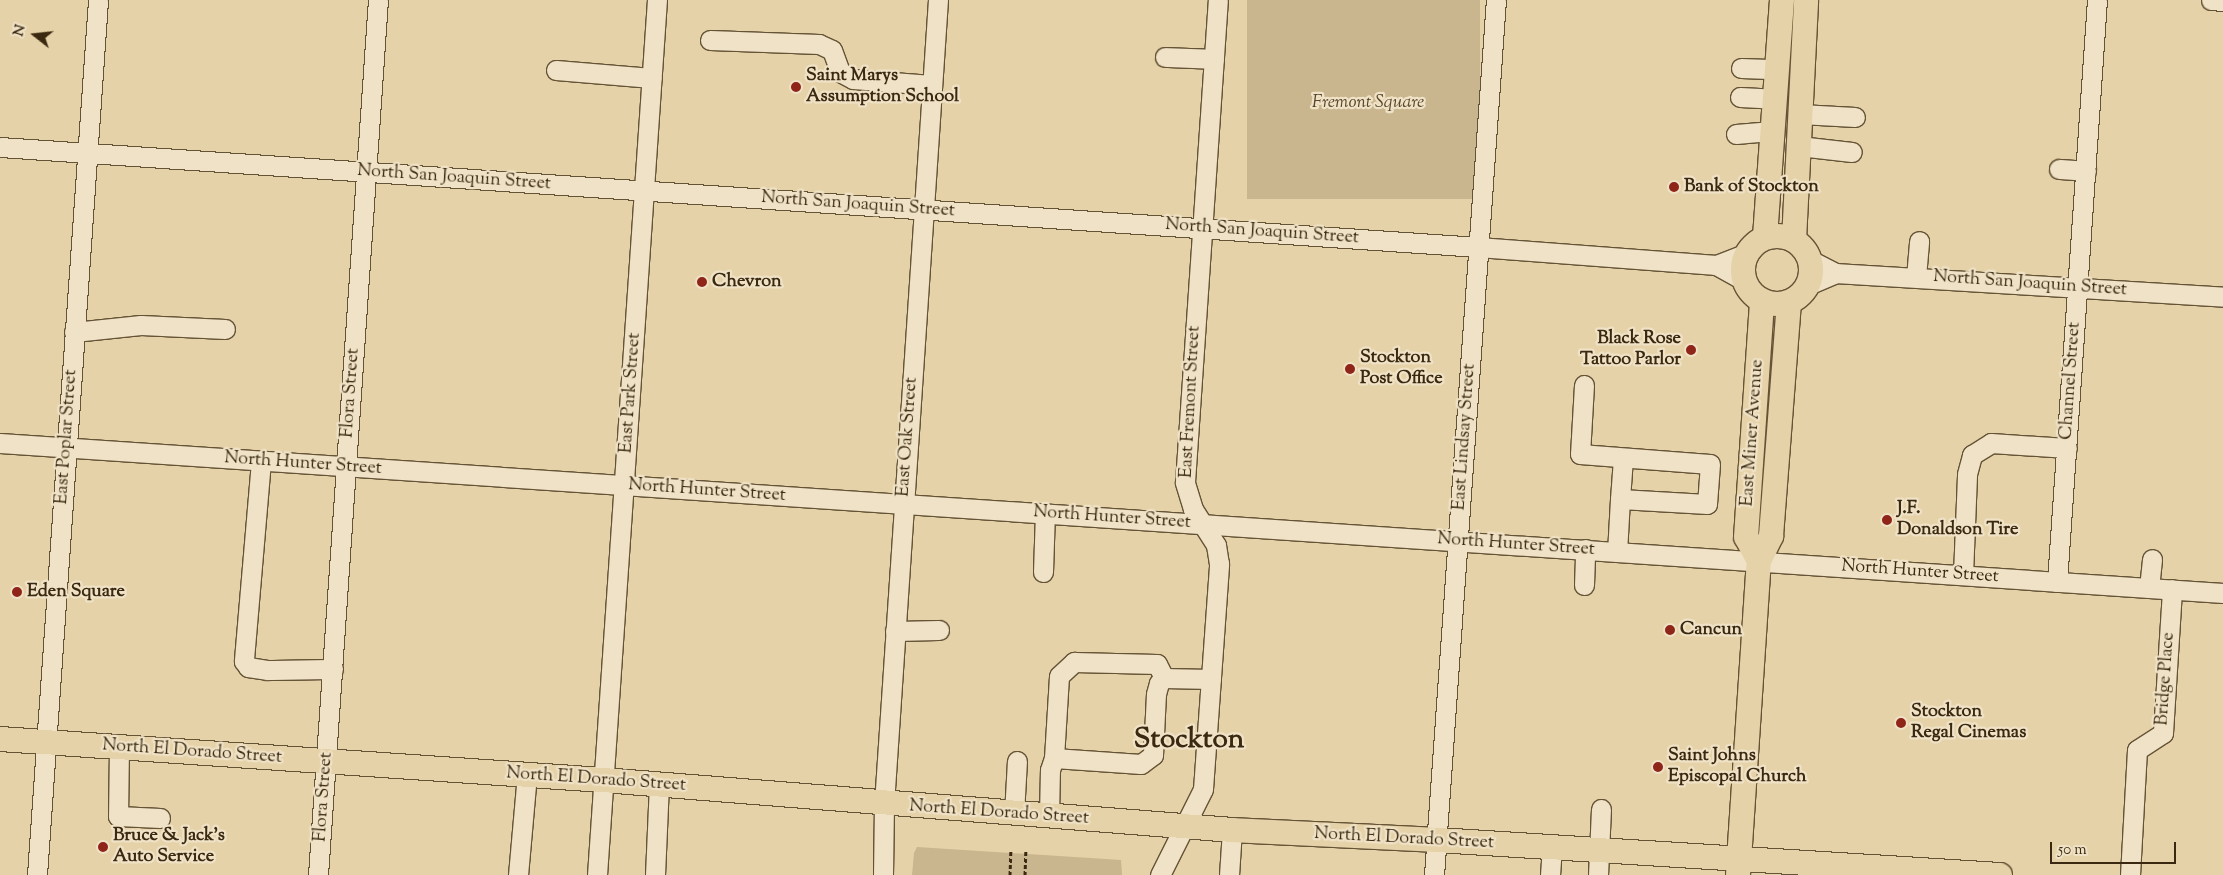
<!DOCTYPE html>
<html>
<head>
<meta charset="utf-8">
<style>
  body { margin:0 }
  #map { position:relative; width:2223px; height:875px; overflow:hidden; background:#e6d2a8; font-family:"Sorts Mill Goudy",serif }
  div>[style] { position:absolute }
  .green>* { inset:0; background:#c9b58e; transform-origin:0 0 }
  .path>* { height:3px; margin-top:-1.5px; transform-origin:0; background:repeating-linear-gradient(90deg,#3a2910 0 4px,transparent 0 6.5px) }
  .roads { filter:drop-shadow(1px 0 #655336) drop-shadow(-1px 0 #655336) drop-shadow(0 1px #655336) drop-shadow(0 -1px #655336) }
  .minor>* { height:19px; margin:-9.5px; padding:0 9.5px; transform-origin:9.5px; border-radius:9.5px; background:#efe2c6 }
  .major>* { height:24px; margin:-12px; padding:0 12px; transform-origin:12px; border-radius:12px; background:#e6d2a8 }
  .major>.ring { margin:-12px; padding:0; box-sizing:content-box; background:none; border:24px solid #e6d2a8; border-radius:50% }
  .dots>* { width:14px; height:14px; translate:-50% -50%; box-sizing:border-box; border:2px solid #efe2c6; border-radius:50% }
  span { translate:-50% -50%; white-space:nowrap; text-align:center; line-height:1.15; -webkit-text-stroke:4.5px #efe2c6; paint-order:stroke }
  .poi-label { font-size:18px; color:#3a2910; font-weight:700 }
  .left { translate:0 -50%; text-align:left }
  .right { translate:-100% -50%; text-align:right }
  .park-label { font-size:18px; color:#574529; font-style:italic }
  .street-label { font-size:18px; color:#3a2910 }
  .town-label { font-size:28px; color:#3a2910; font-weight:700 }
  .north { position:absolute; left:10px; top:10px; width:50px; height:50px; -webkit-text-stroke:4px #efe2c6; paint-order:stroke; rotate:286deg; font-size:14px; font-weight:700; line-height:20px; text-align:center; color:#3a2910 }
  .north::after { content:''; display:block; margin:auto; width:18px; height:22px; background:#3a2910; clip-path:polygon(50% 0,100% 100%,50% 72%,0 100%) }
  .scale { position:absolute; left:2050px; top:842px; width:126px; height:22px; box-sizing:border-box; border:2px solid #3a2910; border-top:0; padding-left:6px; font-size:15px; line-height:18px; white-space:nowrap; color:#3a2910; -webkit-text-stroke:4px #efe2c6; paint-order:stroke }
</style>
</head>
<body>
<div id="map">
  <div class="green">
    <div style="left:1247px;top:0;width:233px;height:199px"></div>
    <div style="clip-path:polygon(917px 847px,1121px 860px,1122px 875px,912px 875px,914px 853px)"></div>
  </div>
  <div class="path">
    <div style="left:1010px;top:875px;width:25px;rotate:-88deg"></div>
    <div style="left:1025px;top:875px;width:24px;rotate:-88deg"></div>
  </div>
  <div class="roads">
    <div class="minor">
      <div style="left:2211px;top:0;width:12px;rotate:5deg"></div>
      <div style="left:710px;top:40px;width:109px;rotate:2.1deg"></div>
      <div style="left:819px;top:44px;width:14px;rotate:25deg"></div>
      <div style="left:832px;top:50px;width:23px;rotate:70deg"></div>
      <div style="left:840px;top:72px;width:15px;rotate:28deg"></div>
      <div style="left:853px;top:79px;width:79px;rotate:4.3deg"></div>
      <div style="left:1165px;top:57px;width:49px;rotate:2.3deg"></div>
      <div style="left:1741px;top:68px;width:35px;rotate:2deg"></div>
      <div style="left:556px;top:70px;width:96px;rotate:4.8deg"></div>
      <div style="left:1740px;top:97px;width:34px;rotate:3deg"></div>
      <div style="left:1800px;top:114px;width:55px;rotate:3.1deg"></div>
      <div style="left:1736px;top:134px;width:36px;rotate:-5deg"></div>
      <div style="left:1799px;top:146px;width:53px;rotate:6.5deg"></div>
      <div style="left:0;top:147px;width:1481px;rotate:3.87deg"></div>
      <div style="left:1478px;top:247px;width:239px;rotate:4.3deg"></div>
      <div style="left:1716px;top:265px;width:33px;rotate:29deg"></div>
      <div style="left:2059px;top:169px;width:27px;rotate:4deg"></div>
      <div style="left:1810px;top:260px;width:29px;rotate:27deg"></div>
      <div style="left:1836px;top:273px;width:388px;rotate:3.5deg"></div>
      <div style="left:1716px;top:265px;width:33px;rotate:-21deg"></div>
      <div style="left:1916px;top:277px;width:36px;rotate:-85deg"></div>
      <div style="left:1808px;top:285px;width:30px;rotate:-23deg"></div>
      <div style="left:74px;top:332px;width:67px;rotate:-6deg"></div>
      <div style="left:141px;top:325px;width:84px;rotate:2.7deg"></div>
      <div style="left:1584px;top:385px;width:69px;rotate:93.3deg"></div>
      <div style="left:1580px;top:454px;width:130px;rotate:4.4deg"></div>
      <div style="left:1710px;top:464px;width:40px;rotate:94.3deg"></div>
      <div style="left:1707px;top:504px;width:87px;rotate:-176.7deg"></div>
      <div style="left:1620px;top:499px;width:53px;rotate:93.2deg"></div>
      <div style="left:0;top:443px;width:2228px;rotate:3.86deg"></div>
      <div style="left:261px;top:461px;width:201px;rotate:94.9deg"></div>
      <div style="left:244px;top:661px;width:7px;rotate:56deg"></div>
      <div style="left:248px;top:667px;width:19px;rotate:9deg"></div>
      <div style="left:267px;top:670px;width:66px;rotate:-0.9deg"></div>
      <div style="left:1620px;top:499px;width:41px;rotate:-85.8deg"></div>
      <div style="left:1043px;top:572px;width:59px;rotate:-88.1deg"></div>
      <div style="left:1963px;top:575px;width:101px;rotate:-87.7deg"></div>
      <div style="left:1967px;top:474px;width:20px;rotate:-75deg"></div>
      <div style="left:1972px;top:455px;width:22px;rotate:-32deg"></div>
      <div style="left:1991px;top:443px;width:76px;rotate:3.8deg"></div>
      <div style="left:2057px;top:582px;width:583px;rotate:-86.07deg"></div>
      <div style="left:1584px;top:585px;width:36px;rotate:-88deg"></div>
      <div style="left:2149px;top:588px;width:29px;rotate:-84deg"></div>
      <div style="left:895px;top:631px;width:44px;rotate:-1.3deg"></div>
      <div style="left:119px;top:747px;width:69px;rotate:90.8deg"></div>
      <div style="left:118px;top:816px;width:42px;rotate:2.7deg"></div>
      <div style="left:1054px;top:758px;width:82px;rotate:-86.5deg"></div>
      <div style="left:1059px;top:676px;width:21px;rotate:-43deg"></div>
      <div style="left:1074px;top:662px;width:83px;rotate:1.4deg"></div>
      <div style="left:1157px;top:664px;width:16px;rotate:63deg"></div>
      <div style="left:1014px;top:814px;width:53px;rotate:-86.8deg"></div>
      <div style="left:1049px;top:816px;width:46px;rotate:-88.8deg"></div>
      <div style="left:1050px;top:770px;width:13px;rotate:-72deg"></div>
      <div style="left:1054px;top:758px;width:87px;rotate:3.9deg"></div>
      <div style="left:1141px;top:764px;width:15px;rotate:-37deg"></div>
      <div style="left:1153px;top:755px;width:61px;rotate:-87.2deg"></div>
      <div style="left:1156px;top:694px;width:11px;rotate:-75deg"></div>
      <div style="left:1159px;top:683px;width:7px;rotate:-45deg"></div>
      <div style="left:1164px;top:678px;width:47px;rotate:1.2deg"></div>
      <div style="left:37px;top:875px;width:877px;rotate:-86.01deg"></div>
      <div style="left:318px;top:875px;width:877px;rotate:-86.08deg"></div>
      <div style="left:518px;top:875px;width:100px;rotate:-84.9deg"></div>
      <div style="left:597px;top:875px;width:877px;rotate:-86.08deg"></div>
      <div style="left:655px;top:875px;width:90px;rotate:-87.5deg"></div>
      <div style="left:883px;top:875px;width:71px;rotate:-89.2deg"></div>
      <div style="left:884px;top:804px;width:806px;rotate:-86.16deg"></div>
      <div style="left:1160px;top:875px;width:96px;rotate:-63.4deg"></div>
      <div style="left:1203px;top:789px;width:226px;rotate:-85.9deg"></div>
      <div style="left:1219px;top:564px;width:19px;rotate:-99deg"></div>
      <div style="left:1216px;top:545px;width:43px;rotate:-122.6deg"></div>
      <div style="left:1193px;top:509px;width:28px;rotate:-107deg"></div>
      <div style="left:1185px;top:482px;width:483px;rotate:-86.1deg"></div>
      <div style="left:1229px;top:875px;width:45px;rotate:-86.2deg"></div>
      <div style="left:1434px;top:875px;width:877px;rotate:-85.95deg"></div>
      <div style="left:1550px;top:875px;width:28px;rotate:-86deg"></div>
      <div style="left:1598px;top:875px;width:66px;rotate:-87.4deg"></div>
      <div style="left:2130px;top:875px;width:125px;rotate:-86.8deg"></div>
      <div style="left:2137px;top:750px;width:31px;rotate:-33deg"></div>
      <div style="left:2163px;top:733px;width:144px;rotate:-86.4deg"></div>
    </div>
    <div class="major">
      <div class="ring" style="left:1743px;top:236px;width:44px;height:44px"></div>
      <div style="left:1765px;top:237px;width:238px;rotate:-85.9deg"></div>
      <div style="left:1794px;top:240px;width:240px;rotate:-87.1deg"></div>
      <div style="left:1759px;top:561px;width:27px;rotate:-118deg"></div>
      <div style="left:1746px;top:537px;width:237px;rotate:-86.1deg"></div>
      <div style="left:0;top:739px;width:604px;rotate:3.89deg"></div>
      <div style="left:603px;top:780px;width:631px;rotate:4.54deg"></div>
      <div style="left:1232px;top:830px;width:205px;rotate:2.8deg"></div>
      <div style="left:1437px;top:840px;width:564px;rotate:3.56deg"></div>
      <div style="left:1738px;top:875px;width:315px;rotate:-86.2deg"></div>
      <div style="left:1759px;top:561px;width:28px;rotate:-64deg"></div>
      <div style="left:1771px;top:536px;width:234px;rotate:-85.6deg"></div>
    </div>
  </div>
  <div class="dots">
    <div style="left:796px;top:87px;background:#8f2418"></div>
    <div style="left:1674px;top:187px;background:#8f2418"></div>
    <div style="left:702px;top:282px;background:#8f2418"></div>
    <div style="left:1691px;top:350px;background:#8f2418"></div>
    <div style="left:1350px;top:369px;background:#8f2418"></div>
    <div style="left:1887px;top:520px;background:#8f2418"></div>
    <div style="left:17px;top:592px;background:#8f2418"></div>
    <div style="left:1670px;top:630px;background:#8f2418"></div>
    <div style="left:1901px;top:723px;background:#8f2418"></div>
    <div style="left:1658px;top:767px;background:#8f2418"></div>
    <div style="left:103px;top:847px;background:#8f2418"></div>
  </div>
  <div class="poi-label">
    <span class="left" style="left:806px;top:87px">Saint Marys<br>Assumption School</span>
    <span class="left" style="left:1684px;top:187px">Bank of Stockton</span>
    <span class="left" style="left:712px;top:282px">Chevron</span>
    <span class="right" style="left:1681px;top:350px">Black Rose<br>Tattoo Parlor</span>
    <span class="left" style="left:1360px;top:369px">Stockton<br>Post Office</span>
    <span class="left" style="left:1897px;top:520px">J.F.<br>Donaldson Tire</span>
    <span class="left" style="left:27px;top:592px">Eden Square</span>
    <span class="left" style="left:1680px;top:630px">Cancun</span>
    <span class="left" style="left:1911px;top:723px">Stockton<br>Regal Cinemas</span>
    <span class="left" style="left:1668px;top:767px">Saint Johns<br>Episcopal Church</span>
    <span class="left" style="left:113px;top:847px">Bruce &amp; Jack's<br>Auto Service</span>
  </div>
  <div class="park-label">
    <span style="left:1368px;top:103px">Fremont Square</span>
  </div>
  <div class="street-label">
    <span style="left:454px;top:178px;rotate:4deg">North San Joaquin Street</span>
    <span style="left:858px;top:205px;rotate:4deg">North San Joaquin Street</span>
    <span style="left:1262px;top:232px;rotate:4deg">North San Joaquin Street</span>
    <span style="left:2030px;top:284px;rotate:4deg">North San Joaquin Street</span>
    <span style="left:2071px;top:381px;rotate:-86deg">Channel Street</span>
    <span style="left:351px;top:393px;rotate:-86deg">Flora Street</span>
    <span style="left:631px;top:393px;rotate:-86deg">East Park Street</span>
    <span style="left:1191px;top:402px;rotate:-87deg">East Fremont Street</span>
    <span style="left:1753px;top:433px;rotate:-86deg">East Miner Avenue</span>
    <span style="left:67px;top:437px;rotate:-86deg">East Poplar Street</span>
    <span style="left:908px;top:437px;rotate:-86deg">East Oak Street</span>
    <span style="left:1465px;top:437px;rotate:-86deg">East Lindsay Street</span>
    <span style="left:303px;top:464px;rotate:4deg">North Hunter Street</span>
    <span style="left:707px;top:491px;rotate:4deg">North Hunter Street</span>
    <span style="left:1112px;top:518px;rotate:4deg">North Hunter Street</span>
    <span style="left:1516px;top:545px;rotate:4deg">North Hunter Street</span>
    <span style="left:1920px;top:572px;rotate:4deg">North Hunter Street</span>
    <span style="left:2166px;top:679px;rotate:-86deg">Bridge Place</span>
    <span style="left:192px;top:752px;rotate:4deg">North El Dorado Street</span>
    <span style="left:596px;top:780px;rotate:4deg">North El Dorado Street</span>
    <span style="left:324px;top:797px;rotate:-86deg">Flora Street</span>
    <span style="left:999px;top:813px;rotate:4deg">North El Dorado Street</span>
    <span style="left:1404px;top:839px;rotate:3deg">North El Dorado Street</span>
  </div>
  <div class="town-label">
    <span style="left:1189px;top:740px">Stockton</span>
  </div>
  <div class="north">N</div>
  <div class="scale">50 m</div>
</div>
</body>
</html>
